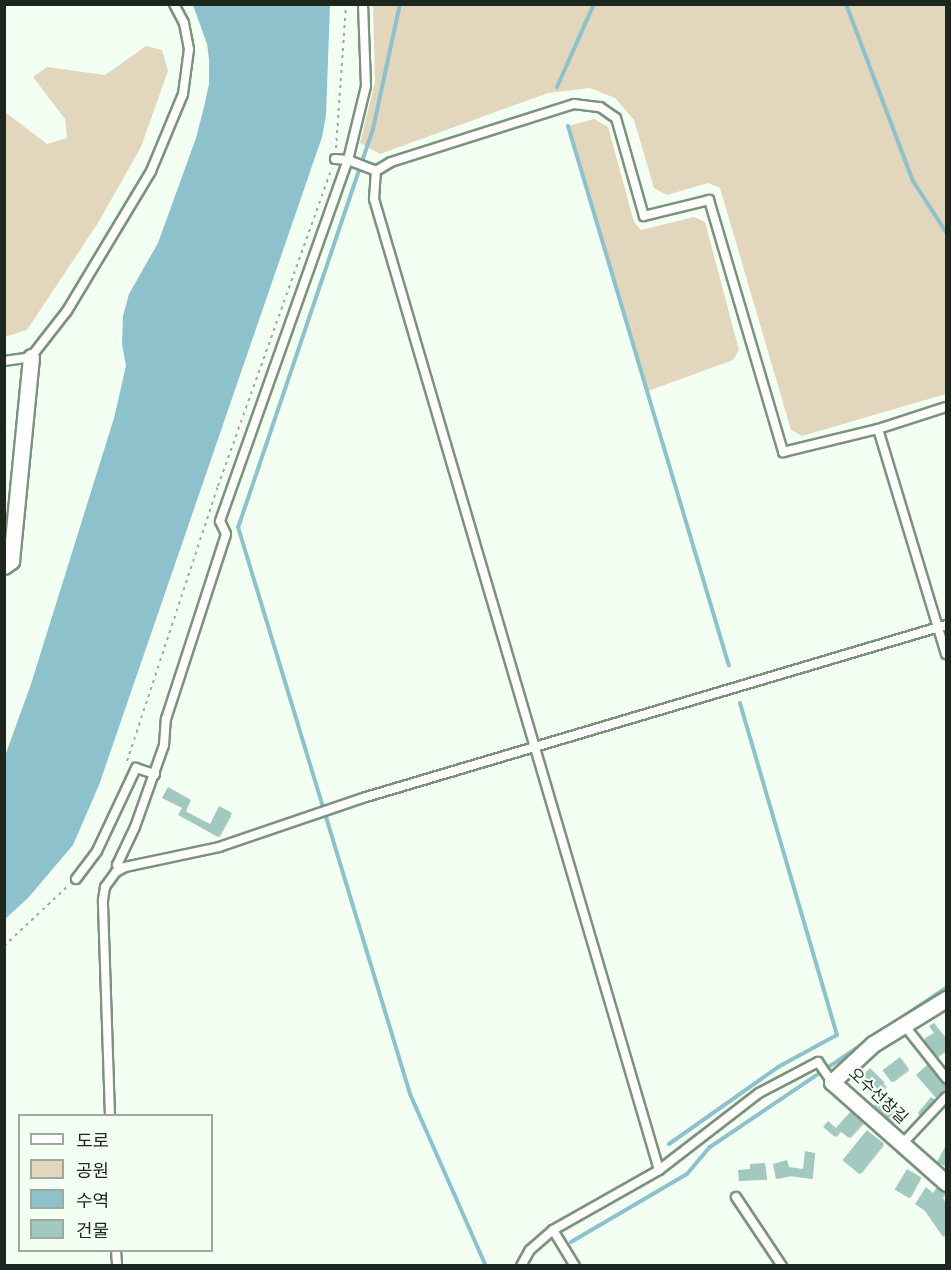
<!DOCTYPE html>
<html>
<head>
<meta charset="utf-8">
<style>
  body { margin:0 }
  #map { position:relative; width:951px; height:1270px; overflow:hidden; background:#f4fff4; font-family:"Public Sans","Noto Sans KR",sans-serif }
  div>[style] { position:absolute }
  .green>* { inset:0; background:#e2d6bd }
  .water>* { inset:0; background:#8dc2cc }
  .shadow>* { inset:0; background:#0003; transform-origin:0 0 }
  .stream>* { height:4px; margin:-2px; padding:0 2px; transform-origin:2px; border-radius:2px; background:#8dc2cc }
  .building>* { inset:0; background:#a1c9bf; transform-origin:0 0 }
  .path>* { height:2px; margin-top:-1px; transform-origin:0; background:repeating-linear-gradient(90deg,#9fa99f 0 3px,transparent 0 7.5px) }
  .roads { filter:drop-shadow(2px 0 #7a937c) drop-shadow(-2px 0 #7a937c) drop-shadow(0 2px #7a937c) drop-shadow(0 -2px #7a937c) }
  .lane>* { height:8px; margin:-4px; padding:0 4px; transform-origin:4px; border-radius:4px; background:#fff }
  .street>* { height:15px; margin:-7.5px; padding:0 7.5px; transform-origin:7.5px; border-radius:7.5px; background:#fff }
  span { translate:-50% -50%; white-space:nowrap; text-align:center; line-height:1.15; -webkit-text-stroke:4.5px #f4fff4; paint-order:stroke }
  .street-label { font-size:16px; color:#1d271e }
  .frame { position:absolute; inset:0; border:6px solid #1d271e; pointer-events:none }
  .legend { position:absolute; left:18px; top:1114px; width:195px; height:138px; box-sizing:border-box; background:#f4fff4; border:2px solid #9ea99e; margin:0; padding:8px 10px; list-style:none; font-size:18px; color:#1d271e }
  .legend li { display:flex; align-items:center; gap:12px; height:30px }
  .legend b { width:30px; border:2px solid #9ea99e }
</style>
</head>
<body>
<div id="map">
  <div class="green">
    <div style="clip-path:polygon(373px 5px,946px 5px,946px 394px,802px 436px,791px 430px,720px 188px,708px 183px,667px 195px,654px 188px,634px 120px,615px 98px,590px 88px,548px 93px,380px 154px,360px 143px,375px 82px)"></div>
    <div style="clip-path:polygon(146px 46px,162px 50px,168px 71px,141px 147px,98px 223px,27px 330px,5px 337px,5px 112px,47px 144px,67px 138px,65px 119px,33px 77px,47px 67px,105px 75px)"></div>
    <div style="clip-path:polygon(594px 119px,608px 127px,634px 222px,641px 230px,694px 217px,705px 222px,739px 350px,733px 360px,648px 391px,568px 126px)"></div>
  </div>
  <div class="water">
    <div style="clip-path:polygon(193px 5px,330px 5px,326px 115px,322px 137px,99px 785px,73px 845px,28px 898px,5px 919px,5px 756px,31px 684px,114px 418px,126px 366px,122px 344px,123px 316px,129px 294px,158px 243px,196px 138px,204px 107px,209px 84px,209px 59px,207px 44px)"></div>
  </div>
  <div class="shadow">
    <div style="clip-path:polygon(190px 801px,186px 813px,210px 826px,232px 815px,220px 837px,181px 816px)"></div>
    <div style="clip-path:polygon(946px 1039px,946px 1052px,936px 1059px,926px 1044px)"></div>
    <div style="left:900px;top:1059px;width:15px;height:19px;rotate:53deg"></div>
    <div style="clip-path:polygon(928px 1066px,946px 1086px,946px 1095px,941px 1100px,918px 1075px)"></div>
    <div style="left:870px;top:1070px;width:24px;height:14px;rotate:45deg"></div>
    <div style="left:886px;top:1095px;width:26px;height:14px;rotate:47deg"></div>
    <div style="left:931px;top:1099px;width:7px;height:17px;rotate:45deg"></div>
    <div style="clip-path:polygon(852px 1113px,864px 1124px,851px 1138px,842px 1131px,837px 1137px,825px 1127px,836px 1131px)"></div>
    <div style="left:867px;top:1132px;width:22px;height:36px;rotate:39deg"></div>
    <div style="clip-path:polygon(815px 1154px,813px 1179px,792px 1176px,778px 1179px,774px 1165px,804px 1171px)"></div>
    <div style="clip-path:polygon(765px 1164px,767px 1180px,740px 1181px,752px 1170px)"></div>
    <div style="clip-path:polygon(921px 1179px,911px 1198px,898px 1190px)"></div>
    <div style="clip-path:polygon(938px 1189px,946px 1194px,943px 1199px,946px 1205px,945px 1238px)"></div>
  </div>
  <div class="stream">
    <div style="left:400px;top:4px;width:128px;rotate:102.2deg"></div>
    <div style="left:373px;top:129px;width:420px;rotate:108.7deg"></div>
    <div style="left:238px;top:527px;width:593px;rotate:73.12deg"></div>
    <div style="left:410px;top:1094px;width:188px;rotate:66.2deg"></div>
    <div style="left:846px;top:4px;width:189px;rotate:69.3deg"></div>
    <div style="left:913px;top:181px;width:61px;rotate:57.1deg"></div>
    <div style="left:557px;top:87px;width:91px;rotate:-66deg"></div>
    <div style="left:568px;top:126px;width:563px;rotate:73.4deg"></div>
    <div style="left:669px;top:1144px;width:133px;rotate:-35.2deg"></div>
    <div style="left:778px;top:1067px;width:67px;rotate:-28.5deg"></div>
    <div style="left:837px;top:1035px;width:346px;rotate:-106.3deg"></div>
    <div style="left:571px;top:1242px;width:134px;rotate:-30.4deg"></div>
    <div style="left:687px;top:1174px;width:35px;rotate:-50deg"></div>
    <div style="left:710px;top:1147px;width:285px;rotate:-34deg"></div>
  </div>
  <div class="building">
    <div style="clip-path:polygon(168px 787px,191px 800px,185px 811px,210px 824px,219px 806px,232px 813px,218px 837px,178px 815px,182px 808px,162px 798px)"></div>
    <div style="clip-path:polygon(934px 1023px,946px 1038px,946px 1050px,934px 1058px,924px 1044px,925px 1038px,934px 1033px,929px 1026px)"></div>
    <div style="left:900px;top:1057px;width:15px;height:22px;rotate:53deg"></div>
    <div style="clip-path:polygon(928px 1064px,946px 1084px,946px 1089px,936px 1098px,916px 1075px)"></div>
    <div style="left:870px;top:1068px;width:21px;height:17px;rotate:45deg"></div>
    <div style="left:886px;top:1093px;width:23px;height:17px;rotate:45deg"></div>
    <div style="left:931px;top:1097px;width:6px;height:21px;rotate:39deg"></div>
    <div style="clip-path:polygon(851px 1111px,864px 1121px,849px 1138px,840px 1131px,835px 1137px,823px 1127px,828px 1121px,836px 1128px)"></div>
    <div style="left:867px;top:1130px;width:22px;height:39px;rotate:39deg"></div>
    <div style="clip-path:polygon(946px 1145px,946px 1167px,937px 1162px)"></div>
    <div style="clip-path:polygon(805px 1151px,815px 1153px,812px 1179px,790px 1176px,776px 1179px,773px 1164px,787px 1160px,789px 1167px,803px 1169px)"></div>
    <div style="clip-path:polygon(765px 1163px,767px 1179px,739px 1181px,738px 1170px,750px 1169px,750px 1164px)"></div>
    <div style="left:907px;top:1169px;width:17px;height:24px;rotate:31deg"></div>
    <div style="clip-path:polygon(926px 1187px,933px 1193px,937px 1187px,946px 1192px,942px 1197px,946px 1203px,946px 1235px,943px 1237px,925px 1211px,915px 1204px)"></div>
  </div>
  <div class="path">
    <div style="left:336px;top:148px;width:144px;rotate:-86deg"></div>
    <div style="left:127px;top:761px;width:290px;rotate:-71.7deg"></div>
    <div style="left:218px;top:486px;width:338px;rotate:-70.3deg"></div>
    <div style="left:4px;top:946px;width:89px;rotate:-43.2deg"></div>
  </div>
  <div class="roads">
    <div class="lane">
      <div style="left:335px;top:159px;width:13px;rotate:4deg"></div>
      <div style="left:348px;top:160px;width:30px;rotate:21deg"></div>
      <div style="left:4px;top:361px;width:27px;rotate:-8deg"></div>
      <div style="left:31px;top:357px;width:58px;rotate:-52deg"></div>
      <div style="left:67px;top:311px;width:163px;rotate:-59deg"></div>
      <div style="left:151px;top:171px;width:83px;rotate:-67.4deg"></div>
      <div style="left:183px;top:94px;width:45px;rotate:-82.4deg"></div>
      <div style="left:189px;top:49px;width:26px;rotate:-101deg"></div>
      <div style="left:184px;top:23px;width:21px;rotate:-118deg"></div>
      <div style="left:878px;top:429px;width:235px;rotate:73.2deg"></div>
      <div style="left:120px;top:869px;width:5px;rotate:-127deg"></div>
      <div style="left:117px;top:865px;width:42px;rotate:-64.7deg"></div>
      <div style="left:135px;top:827px;width:87px;rotate:-70.5deg"></div>
      <div style="left:164px;top:745px;width:26px;rotate:-86deg"></div>
      <div style="left:166px;top:719px;width:194px;rotate:-72deg"></div>
      <div style="left:226px;top:534px;width:14px;rotate:-115deg"></div>
      <div style="left:220px;top:521px;width:383px;rotate:-70.5deg"></div>
      <div style="left:348px;top:160px;width:76px;rotate:-76.3deg"></div>
      <div style="left:366px;top:86px;width:82px;rotate:-92.1deg"></div>
      <div style="left:76px;top:879px;width:35px;rotate:-53deg"></div>
      <div style="left:97px;top:851px;width:92px;rotate:-64.8deg"></div>
      <div style="left:136px;top:768px;width:20px;rotate:18deg"></div>
      <div style="left:904px;top:1025px;width:68px;rotate:51.6deg"></div>
      <div style="left:110px;top:1116px;width:216px;rotate:-91.9deg"></div>
      <div style="left:103px;top:900px;width:13px;rotate:-81deg"></div>
      <div style="left:105px;top:887px;width:19px;rotate:-54deg"></div>
      <div style="left:116px;top:872px;width:10px;rotate:-29deg"></div>
      <div style="left:125px;top:867px;width:96px;rotate:-12deg"></div>
      <div style="left:219px;top:847px;width:155px;rotate:-18.8deg"></div>
      <div style="left:366px;top:797px;width:605px;rotate:-16.52deg"></div>
      <div style="left:903px;top:1143px;width:63px;rotate:-46.9deg"></div>
      <div style="left:659px;top:1170px;width:1012px;rotate:-106.36deg"></div>
      <div style="left:374px;top:199px;width:28px;rotate:-86deg"></div>
      <div style="left:376px;top:171px;width:17px;rotate:-31deg"></div>
      <div style="left:391px;top:162px;width:192px;rotate:-17.6deg"></div>
      <div style="left:574px;top:104px;width:26px;rotate:7deg"></div>
      <div style="left:600px;top:107px;width:19px;rotate:35deg"></div>
      <div style="left:616px;top:118px;width:102px;rotate:74.1deg"></div>
      <div style="left:644px;top:216px;width:67px;rotate:-13.8deg"></div>
      <div style="left:709px;top:200px;width:263px;rotate:73.6deg"></div>
      <div style="left:783px;top:452px;width:98px;rotate:-13.6deg"></div>
      <div style="left:878px;top:429px;width:71px;rotate:-17.9deg"></div>
      <div style="left:736px;top:1197px;width:83px;rotate:56.3deg"></div>
      <div style="left:553px;top:1230px;width:42px;rotate:58.6deg"></div>
      <div style="left:116px;top:1250px;width:16px;rotate:86deg"></div>
      <div style="left:521px;top:1266px;width:18px;rotate:-61deg"></div>
      <div style="left:530px;top:1250px;width:30px;rotate:-41deg"></div>
      <div style="left:553px;top:1230px;width:122px;rotate:-29.5deg"></div>
      <div style="left:659px;top:1170px;width:126px;rotate:-37.6deg"></div>
      <div style="left:759px;top:1093px;width:67px;rotate:-27.7deg"></div>
      <div style="left:818px;top:1062px;width:24px;rotate:55deg"></div>
    </div>
    <div class="street">
      <div style="left:4px;top:566px;width:9px;rotate:-36deg"></div>
      <div style="left:11px;top:561px;width:205px;rotate:-84.4deg"></div>
      <div style="left:946px;top:999px;width:86px;rotate:148.3deg"></div>
      <div style="left:873px;top:1044px;width:56px;rotate:137.2deg"></div>
      <div style="left:832px;top:1082px;width:152px;rotate:41.5deg"></div>
    </div>
  </div>
  <div class="street-label">
    <span style="left:878px;top:1096px;rotate:43deg">오수선창길</span>
  </div>
  <div class="frame"></div>
  <ul class="legend">
  <li><b style="height:8px;background:#fff"></b>도로</li>
  <li><b style="height:16px;background:#e2d6bd"></b>공원</li>
  <li><b style="height:16px;background:#8dc2cc"></b>수역</li>
  <li><b style="height:16px;background:#a1c9bf"></b>건물</li>
  </ul>
</div>
</body>
</html>
